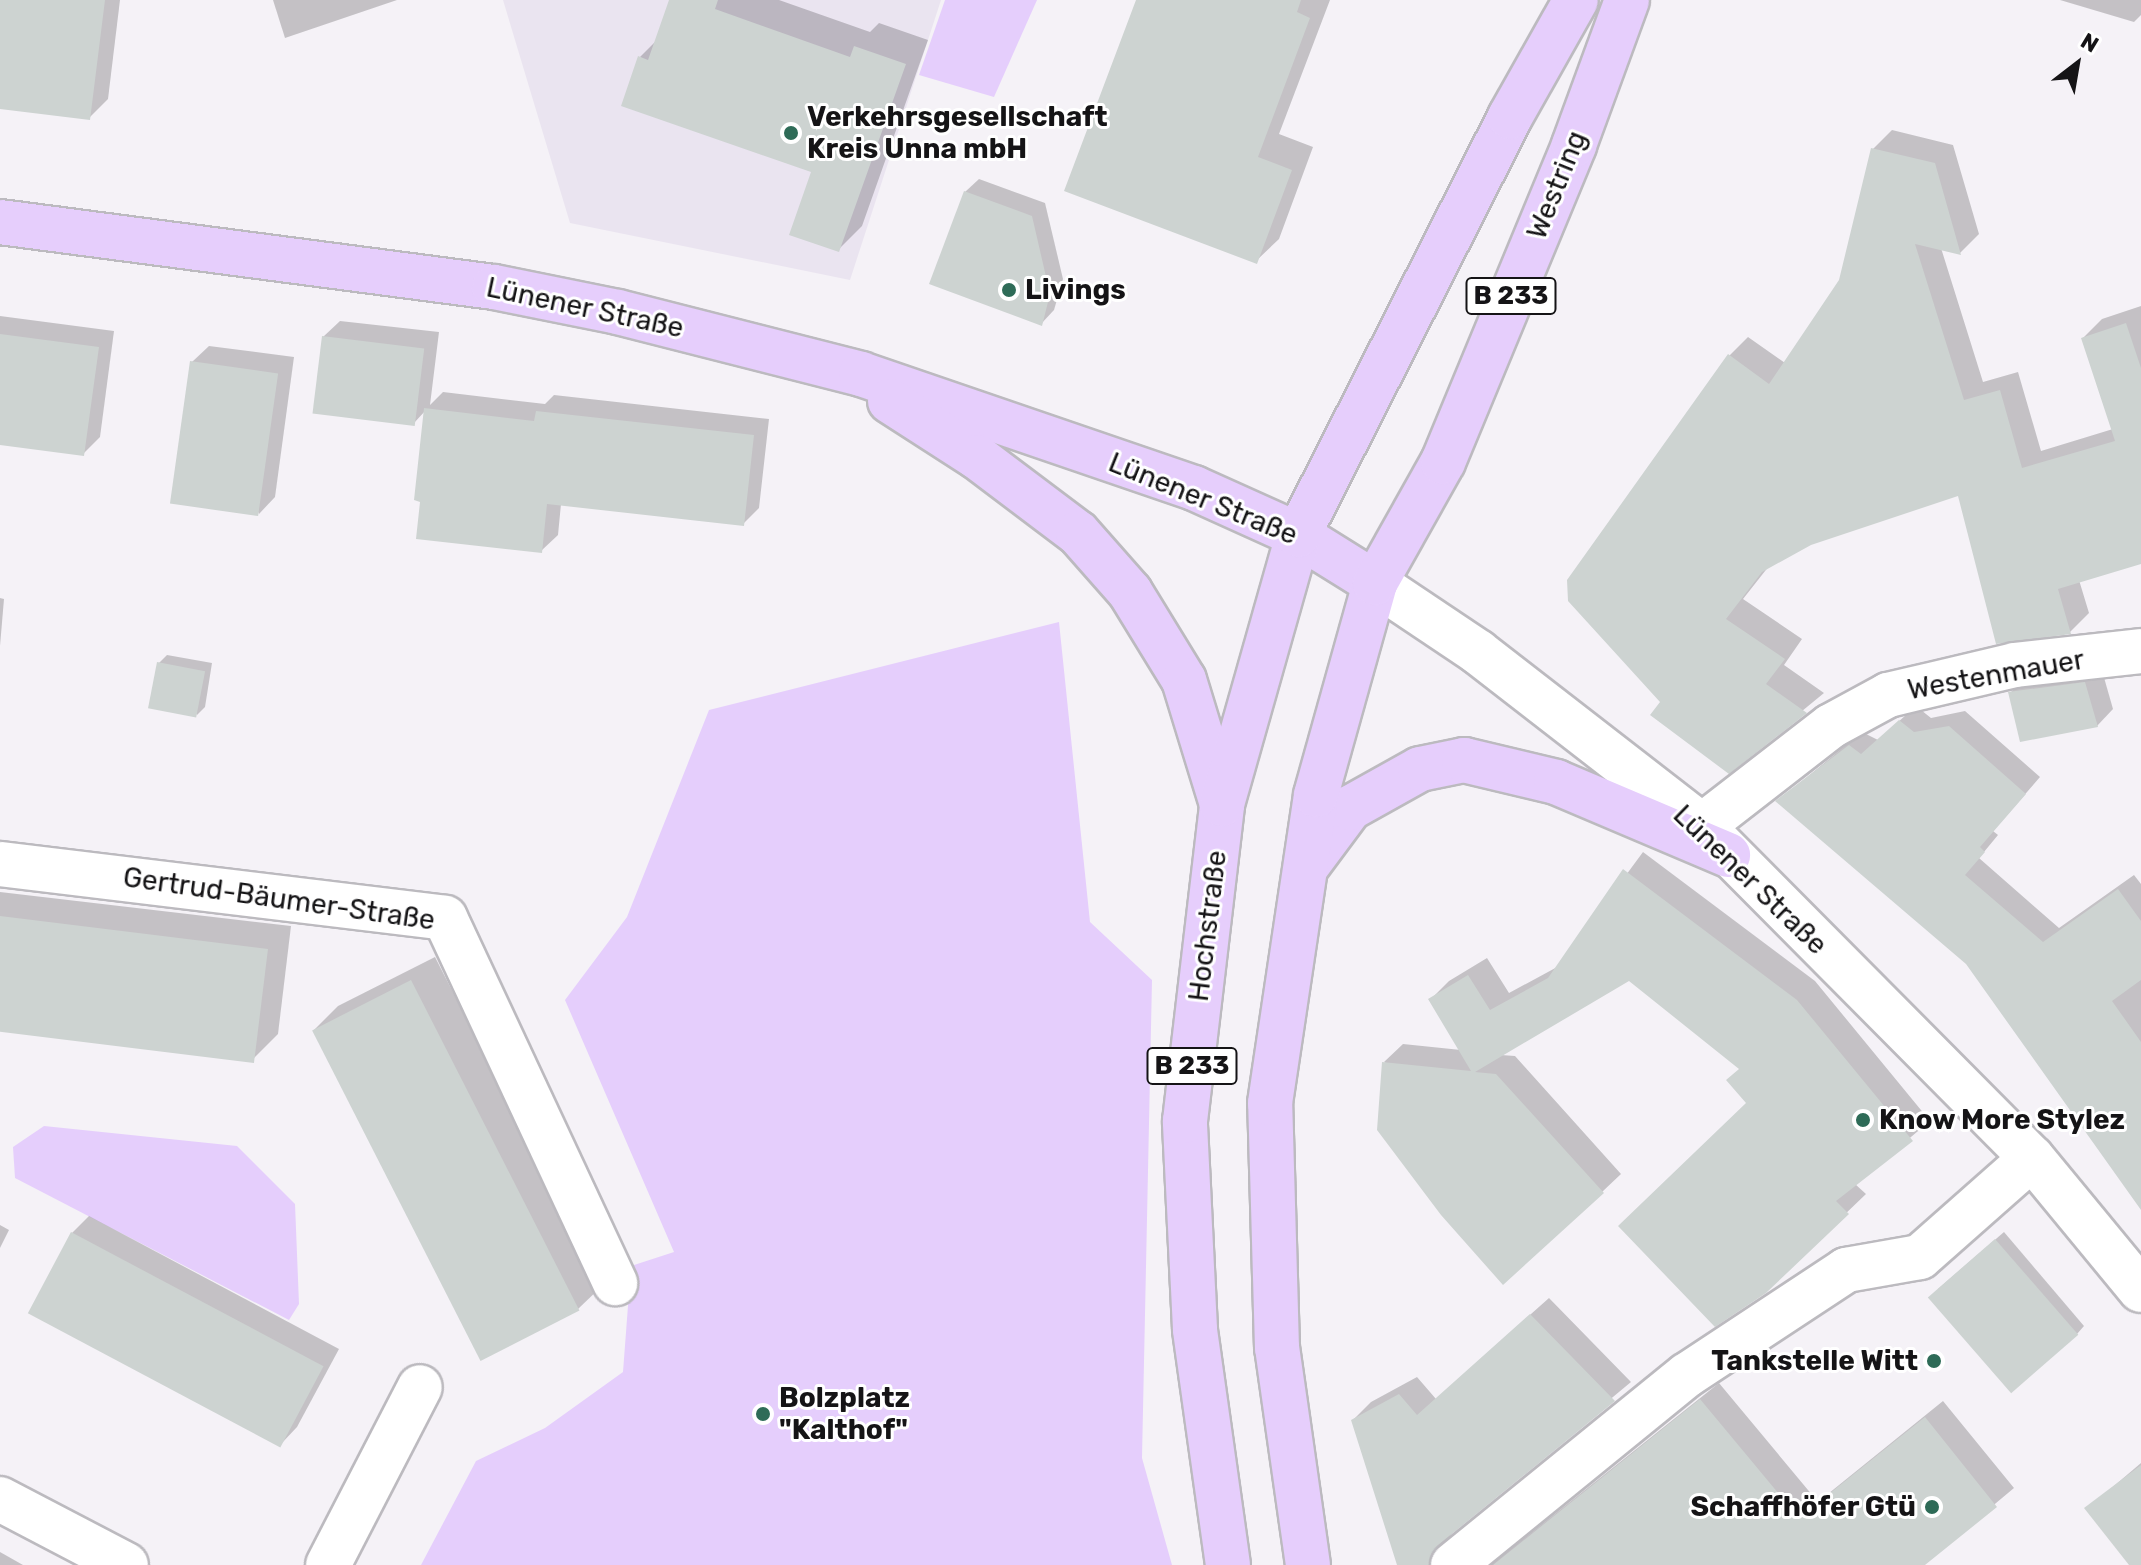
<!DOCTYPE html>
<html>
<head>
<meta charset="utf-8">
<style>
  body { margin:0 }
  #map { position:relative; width:2141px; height:1565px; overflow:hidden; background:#f5f2f7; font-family:Rubik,sans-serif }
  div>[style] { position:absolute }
  .built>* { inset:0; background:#eae4f0 }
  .green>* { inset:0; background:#e5cefc }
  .shadow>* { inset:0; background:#0003 }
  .building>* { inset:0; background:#cdd3d1; transform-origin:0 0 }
  .roads { filter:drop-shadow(2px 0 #bcbabf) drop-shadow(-2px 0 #bcbabf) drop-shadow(0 2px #bcbabf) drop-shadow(0 -2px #bcbabf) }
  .minor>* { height:44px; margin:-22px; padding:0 22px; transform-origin:22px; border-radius:22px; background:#fff }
  .major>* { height:44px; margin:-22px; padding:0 22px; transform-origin:22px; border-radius:22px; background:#e6cefc }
  .dots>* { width:22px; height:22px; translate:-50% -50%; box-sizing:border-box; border:4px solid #fff; border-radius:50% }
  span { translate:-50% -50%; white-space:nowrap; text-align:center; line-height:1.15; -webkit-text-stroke:6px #fff; paint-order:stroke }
  .shield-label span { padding:2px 6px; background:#fff; border:2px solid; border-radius:6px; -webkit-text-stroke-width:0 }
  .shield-label { font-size:26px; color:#151416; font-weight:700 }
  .poi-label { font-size:28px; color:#151416; font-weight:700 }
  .left { translate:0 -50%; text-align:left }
  .right { translate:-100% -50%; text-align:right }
  .street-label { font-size:28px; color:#151416 }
  .north { position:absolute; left:2037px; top:24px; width:80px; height:80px; -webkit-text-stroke:6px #fff; paint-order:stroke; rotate:31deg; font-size:22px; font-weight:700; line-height:32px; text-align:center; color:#151416 }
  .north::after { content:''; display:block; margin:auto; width:28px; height:36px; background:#151416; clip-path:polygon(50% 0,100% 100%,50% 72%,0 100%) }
</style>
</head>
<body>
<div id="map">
  <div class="built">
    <div style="clip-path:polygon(503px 0,941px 0,850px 280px,570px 223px)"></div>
  </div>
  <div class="green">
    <div style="clip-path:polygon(945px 0,1037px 0,994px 97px,919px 75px)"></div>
    <div style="clip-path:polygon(1059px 622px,1090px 922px,1152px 980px,1142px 1458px,1172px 1565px,421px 1565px,476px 1461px,545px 1428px,623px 1372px,631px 1266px,674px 1252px,565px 1000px,627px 917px,709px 710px)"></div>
    <div style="clip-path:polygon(44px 1126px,237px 1146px,295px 1204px,299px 1304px,289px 1320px,15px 1178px,13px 1147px)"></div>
  </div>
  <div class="shadow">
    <div style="clip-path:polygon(0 0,120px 0,108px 99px,89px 118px,0 108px)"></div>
    <div style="clip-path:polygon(273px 0,397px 0,285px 38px)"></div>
    <div style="clip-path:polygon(671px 0,779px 0,870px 32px,879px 23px,928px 40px,862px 226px,838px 250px,814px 171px,640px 57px,658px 39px)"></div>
    <div style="clip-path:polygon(1139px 0,1330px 0,1279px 134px,1313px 147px,1279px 239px,1256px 261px)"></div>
    <div style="clip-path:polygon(2060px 0,2141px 0,2141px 15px,2134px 22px)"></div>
    <div style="clip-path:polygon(1892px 130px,1953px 145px,1979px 234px,1960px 253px,1941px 248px,1983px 382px,2018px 372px,2041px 451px,2113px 429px,2083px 338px,2102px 319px,2141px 306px,2141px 562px,2079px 580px,2089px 613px,2070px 632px,1960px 494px,1810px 543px,1769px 566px,1743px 599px,1802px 639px,1784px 665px,1824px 693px,1729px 771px,1662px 702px,1729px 356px,1748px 337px,1785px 363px,1840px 281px,1873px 149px)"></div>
    <div style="clip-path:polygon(979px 179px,1045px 203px,1063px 279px,1054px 310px,1041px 324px,965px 192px)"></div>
    <div style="clip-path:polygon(0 316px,114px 331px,100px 437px,83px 454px,0 443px)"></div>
    <div style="clip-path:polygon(340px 321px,439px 332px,430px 405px,443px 392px,545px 404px,554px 395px,769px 419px,759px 508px,743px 524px,561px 504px,558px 535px,541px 551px,426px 410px,414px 423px,323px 337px)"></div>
    <div style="clip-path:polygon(209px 346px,294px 357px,275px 497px,259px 514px,192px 362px)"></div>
    <div style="clip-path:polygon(0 598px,4px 599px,0 646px)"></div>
    <div style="clip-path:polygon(167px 655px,212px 663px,205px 707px,197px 715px,159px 663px)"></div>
    <div style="clip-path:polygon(2101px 667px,2113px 709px,2097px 726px,2010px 693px,2027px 677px)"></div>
    <div style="clip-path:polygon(1916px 706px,1931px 718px,1965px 711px,2040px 777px,1993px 831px,1998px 835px,1979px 858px,2059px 928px,2134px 875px,2141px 884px,2141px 1199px,1967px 962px,1778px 801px,1862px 732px,1878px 740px)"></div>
    <div style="clip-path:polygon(1643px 852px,1815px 981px,1930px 1121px,1855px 1184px,1866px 1194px,1764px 1292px,1749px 1103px,1741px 1068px,1629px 979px,1501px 1055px,1515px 1056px,1621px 1174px,1602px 1192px,1384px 1062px,1403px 1044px,1461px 1050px,1431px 999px,1449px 981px,1487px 958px,1509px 993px,1559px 966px)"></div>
    <div style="clip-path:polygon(0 892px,291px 926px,278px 1034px,254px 1058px,0 1030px)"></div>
    <div style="clip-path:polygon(435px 957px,602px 1286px,578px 1309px,481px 1358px,314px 1030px,338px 1006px)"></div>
    <div style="clip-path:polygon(89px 1216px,339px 1349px,297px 1427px,281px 1444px,72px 1233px)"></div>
    <div style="clip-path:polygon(0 1225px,9px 1230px,0 1248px)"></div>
    <div style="clip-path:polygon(2004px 1232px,2084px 1326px,2077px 1334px,1938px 1289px)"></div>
    <div style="clip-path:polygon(1549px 1298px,1631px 1382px,1452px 1531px,1445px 1551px,1457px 1565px,1399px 1565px,1353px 1420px,1371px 1402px,1417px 1377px,1436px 1399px)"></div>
    <div style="clip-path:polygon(1719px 1383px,1818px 1502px,1943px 1401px,2014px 1488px,1922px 1565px,1491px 1565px)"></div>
    <div style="clip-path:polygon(2141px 1463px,2141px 1565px,2131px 1565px,2087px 1509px)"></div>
    <div style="clip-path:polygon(0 1552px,23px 1565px,0 1565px)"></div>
  </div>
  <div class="building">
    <div style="clip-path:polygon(0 0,105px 0,90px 120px,0 109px)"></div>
    <div style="clip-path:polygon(669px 0,718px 0,715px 9px,850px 57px,854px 46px,906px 64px,839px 252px,789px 235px,811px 172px,621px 106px,638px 56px,648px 60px)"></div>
    <div style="clip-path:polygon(1136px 0,1301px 0,1297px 12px,1310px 18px,1258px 157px,1292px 170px,1257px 264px,1064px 191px)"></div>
    <div style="clip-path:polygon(1871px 148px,1935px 163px,1961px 255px,1915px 244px,1964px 400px,2000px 390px,2022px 468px,2115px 441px,2081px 338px,2126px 323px,2141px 368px,2141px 564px,2058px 589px,2071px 634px,1996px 644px,1958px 496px,1811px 545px,1762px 572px,1726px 619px,1785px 659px,1766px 684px,1807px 713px,1729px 774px,1650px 715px,1660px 702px,1568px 601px,1567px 580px,1728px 354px,1769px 384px,1839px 280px)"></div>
    <div style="clip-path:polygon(964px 191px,1032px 216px,1050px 294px,1042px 326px,929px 284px)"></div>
    <div style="clip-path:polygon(0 334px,99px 347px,84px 456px,0 445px)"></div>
    <div style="left:322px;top:336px;width:103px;height:78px;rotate:7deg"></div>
    <div style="left:190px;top:361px;width:89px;height:144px;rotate:8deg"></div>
    <div style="clip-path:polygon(424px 408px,534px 421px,536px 411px,754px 435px,744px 526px,547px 504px,542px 553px,416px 539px,420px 502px,414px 500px)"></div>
    <div style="left:157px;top:662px;width:49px;height:47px;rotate:11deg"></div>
    <div style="clip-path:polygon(2085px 682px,2098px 727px,2020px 742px,2008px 692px)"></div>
    <div style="clip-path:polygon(1899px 720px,1914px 732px,1949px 726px,2026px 794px,1980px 847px,1985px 852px,1965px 875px,2043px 942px,2118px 889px,2141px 921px,2141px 980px,2112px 1001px,2141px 1042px,2141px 1210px,1966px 964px,1775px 801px,1849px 745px,1861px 754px)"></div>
    <div style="clip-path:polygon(1623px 869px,1797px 1000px,1913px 1141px,1836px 1201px,1849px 1214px,1766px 1293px,1715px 1327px,1618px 1226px,1746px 1103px,1726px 1080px,1739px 1069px,1629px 981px,1475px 1072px,1496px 1074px,1604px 1193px,1503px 1285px,1441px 1215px,1377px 1130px,1382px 1062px,1471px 1071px,1428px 999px,1468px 975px,1490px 1010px,1548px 978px)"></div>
    <div style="left:0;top:916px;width:270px;height:115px;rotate:7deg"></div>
    <div style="left:411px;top:980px;width:371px;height:111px;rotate:63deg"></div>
    <div style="left:71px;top:1232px;width:286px;height:92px;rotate:28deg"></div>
    <div style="left:1995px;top:1239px;width:127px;height:89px;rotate:49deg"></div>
    <div style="clip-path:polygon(1530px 1314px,1615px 1401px,1437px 1546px,1429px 1565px,1397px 1565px,1351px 1420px,1399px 1394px,1417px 1415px)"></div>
    <div style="clip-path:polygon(1700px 1399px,1799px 1518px,1925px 1417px,1997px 1507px,1925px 1565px,1493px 1565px)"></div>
    <div style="clip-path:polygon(2141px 1465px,2141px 1565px,2129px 1565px,2084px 1508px)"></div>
  </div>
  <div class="roads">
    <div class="minor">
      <div style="left:1375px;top:583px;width:124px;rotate:33.8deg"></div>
      <div style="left:1478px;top:652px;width:284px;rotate:37.8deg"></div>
      <div style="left:1702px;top:826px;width:468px;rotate:45.2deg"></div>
      <div style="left:2032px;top:1158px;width:171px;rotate:50.5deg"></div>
      <div style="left:1702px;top:826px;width:163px;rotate:-37.8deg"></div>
      <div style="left:1831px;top:726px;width:65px;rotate:-28.5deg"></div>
      <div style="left:1888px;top:695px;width:130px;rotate:-13.3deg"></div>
      <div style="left:2015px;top:665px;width:127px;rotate:-6.3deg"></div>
      <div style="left:0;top:864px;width:448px;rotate:6.9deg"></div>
      <div style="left:445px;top:918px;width:403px;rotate:65deg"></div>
      <div style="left:0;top:1499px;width:142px;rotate:27.6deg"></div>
      <div style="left:328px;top:1565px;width:200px;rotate:-62.7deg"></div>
      <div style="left:1453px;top:1565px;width:301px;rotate:-39.1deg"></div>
      <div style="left:1687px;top:1375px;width:191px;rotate:-33.4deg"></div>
      <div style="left:1846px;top:1270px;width:75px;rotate:-10deg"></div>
      <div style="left:1920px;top:1257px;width:149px;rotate:-41.5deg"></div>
    </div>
    <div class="major">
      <div style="left:0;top:222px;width:498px;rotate:7.5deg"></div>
      <div style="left:494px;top:287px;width:126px;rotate:11.4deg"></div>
      <div style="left:618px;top:312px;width:251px;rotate:14.3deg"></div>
      <div style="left:861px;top:374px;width:352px;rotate:18.9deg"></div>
      <div style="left:1194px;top:488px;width:114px;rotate:24.3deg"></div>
      <div style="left:1298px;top:535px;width:91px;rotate:31.9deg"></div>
      <div style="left:890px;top:401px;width:103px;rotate:32.8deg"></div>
      <div style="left:977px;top:457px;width:126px;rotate:37deg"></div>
      <div style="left:1078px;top:533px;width:79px;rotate:48.6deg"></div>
      <div style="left:1130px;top:592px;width:103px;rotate:58.5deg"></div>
      <div style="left:1184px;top:680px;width:130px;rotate:73deg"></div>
      <div style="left:1309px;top:863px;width:69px;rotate:-53.3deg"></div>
      <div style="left:1350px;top:808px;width:80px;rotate:-29.1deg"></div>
      <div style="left:1420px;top:769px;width:45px;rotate:-11.6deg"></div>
      <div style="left:1464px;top:760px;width:95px;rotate:13.4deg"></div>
      <div style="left:1556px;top:782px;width:187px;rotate:23deg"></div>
      <div style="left:1228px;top:1565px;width:238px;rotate:-98deg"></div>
      <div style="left:1195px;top:1329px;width:208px;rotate:-92.8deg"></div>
      <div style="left:1185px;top:1121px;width:319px;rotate:-83.3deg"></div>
      <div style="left:1222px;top:804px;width:280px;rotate:-74.2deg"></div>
      <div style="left:1298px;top:535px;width:469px;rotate:-63.1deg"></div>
      <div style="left:1510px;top:117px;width:134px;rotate:-60.6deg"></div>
      <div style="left:1308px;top:1565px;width:219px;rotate:-98.1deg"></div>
      <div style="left:1277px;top:1348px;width:245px;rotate:-91.6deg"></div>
      <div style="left:1270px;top:1103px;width:311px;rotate:-81.5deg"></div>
      <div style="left:1316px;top:795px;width:220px;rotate:-74.4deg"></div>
      <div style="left:1375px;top:583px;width:139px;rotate:-60.7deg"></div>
      <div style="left:1443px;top:462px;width:343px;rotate:-67.5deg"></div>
      <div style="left:1574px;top:145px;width:154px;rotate:-69.9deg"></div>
    </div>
  </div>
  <div class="dots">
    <div style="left:791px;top:133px;background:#2e6b57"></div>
    <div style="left:1009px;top:290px;background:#2e6b57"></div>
    <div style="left:1863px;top:1120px;background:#2e6b57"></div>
    <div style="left:1934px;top:1361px;background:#2e6b57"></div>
    <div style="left:763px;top:1414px;background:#2e6b57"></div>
    <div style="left:1932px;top:1507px;background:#2e6b57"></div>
  </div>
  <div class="shield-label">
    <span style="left:1511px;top:296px">B 233</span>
    <span style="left:1192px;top:1066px">B 233</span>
  </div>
  <div class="poi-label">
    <span class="left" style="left:807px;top:133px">Verkehrsgesellschaft<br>Kreis Unna mbH</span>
    <span class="left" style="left:1025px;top:290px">Livings</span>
    <span class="left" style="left:1879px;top:1120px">Know More Stylez</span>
    <span class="right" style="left:1918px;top:1361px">Tankstelle Witt</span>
    <span class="left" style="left:779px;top:1414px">Bolzplatz<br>"Kalthof"</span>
    <span class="right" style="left:1916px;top:1507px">Schaffhöfer Gtü</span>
  </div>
  <div class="street-label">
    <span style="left:1557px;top:185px;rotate:-68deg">Westring</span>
    <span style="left:585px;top:308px;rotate:12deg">Lünener Straße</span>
    <span style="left:1203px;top:499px;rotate:22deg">Lünener Straße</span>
    <span style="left:1996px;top:675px;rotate:-10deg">Westenmauer</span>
    <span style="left:1750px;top:880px;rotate:44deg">Lünener Straße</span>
    <span style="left:279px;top:899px;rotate:8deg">Gertrud-Bäumer-Straße</span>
    <span style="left:1208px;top:926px;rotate:-83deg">Hochstraße</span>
  </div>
  <div class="north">N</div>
</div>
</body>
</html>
